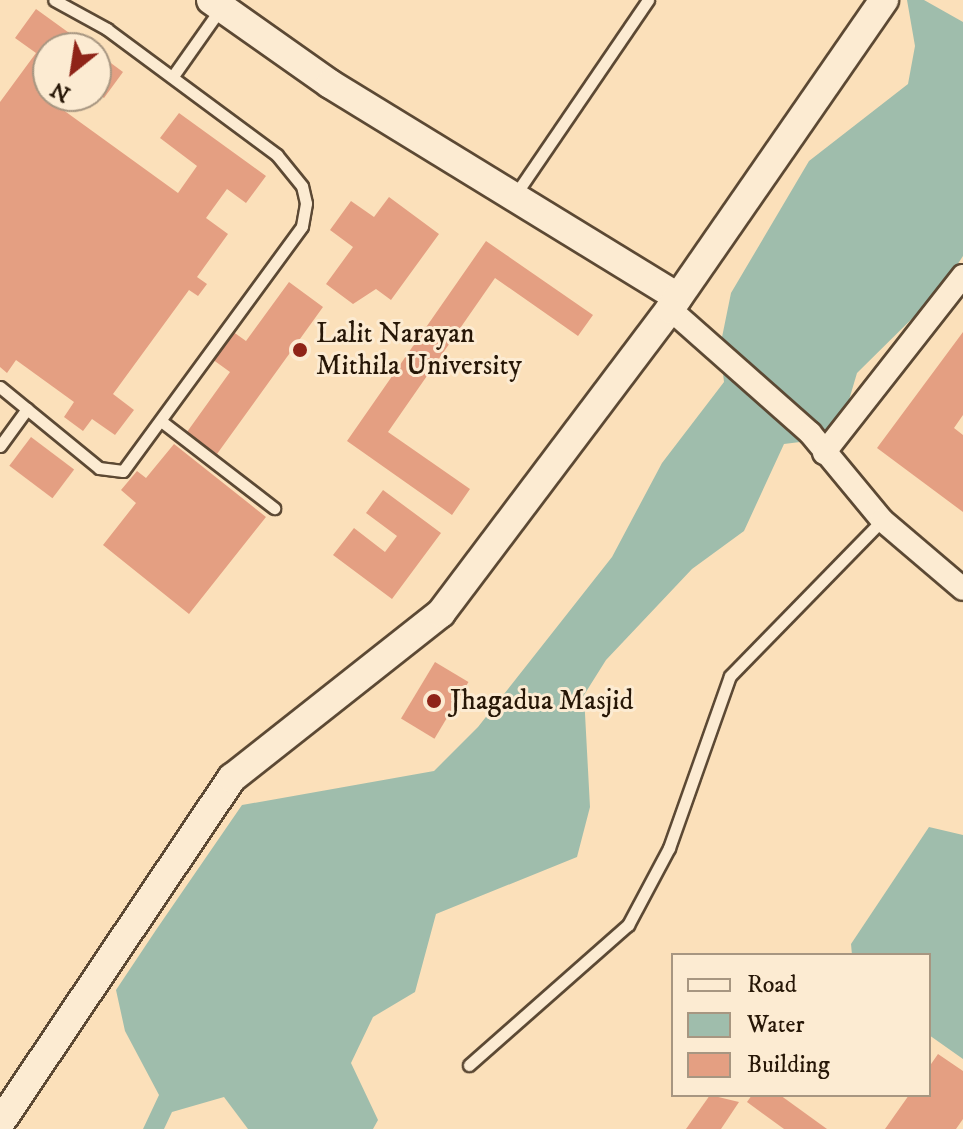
<!DOCTYPE html>
<html>
<head>
<meta charset="utf-8">
<style>
  body { margin:0 }
  #map { position:relative; width:963px; height:1129px; overflow:hidden; background:#fbe0ba; font-family:"IM FELL DW Pica",serif }
  div>[style] { position:absolute }
  .water>* { inset:0; background:#9fbdac }
  .building>* { inset:0; background:#e49f82; transform-origin:0 0 }
  .roads { filter:drop-shadow(2px 0 #5c4934) drop-shadow(-2px 0 #5c4934) drop-shadow(0 2px #5c4934) drop-shadow(0 -2px #5c4934) }
  .service>* { height:11px; margin:-5.5px; padding:0 5.5px; transform-origin:5.5px; border-radius:5.5px; background:#fcebd2 }
  .minor>* { height:22px; margin:-11px; padding:0 11px; transform-origin:11px; border-radius:11px; background:#fcebd2 }
  .tertiary>* { height:28px; margin:-14px; padding:0 14px; transform-origin:14px; border-radius:14px; background:#fcebd2 }
  .dots>* { width:22px; height:22px; translate:-50% -50%; box-sizing:border-box; border:4px solid #fcebd2; border-radius:50% }
  span { translate:-50% -50%; white-space:nowrap; text-align:center; line-height:1.15; -webkit-text-stroke:6px #fcebd2; paint-order:stroke }
  .poi-label { font-size:28px; color:#271707 }
  .left { translate:0 -50%; text-align:left }
  .legend { position:absolute; left:671px; top:953px; width:260px; height:144px; box-sizing:border-box; background:#fcebd2; border:2px solid #a79681; margin:0; padding:10px 14px; list-style:none; font-size:24px; color:#271707 }
  .legend li { display:flex; align-items:center; gap:16px; height:40px }
  .legend b { width:40px; border:2px solid #a79681 }
  .north { position:absolute; left:32px; top:32px; width:80px; height:80px; box-sizing:border-box; background:#fcebd2; border:2px solid #a79681; border-radius:50%; rotate:210deg; font-size:22px; font-weight:700; line-height:32px; text-align:center; color:#271707 }
  .north::after { content:''; display:block; margin:auto; width:28px; height:36px; background:#8f2418; clip-path:polygon(50% 0,100% 100%,50% 72%,0 100%) }
</style>
</head>
<body>
<div id="map">
  <div class="water">
    <div style="clip-path:polygon(907px 0,924px 0,963px 22px,963px 256px,939px 292px,857px 373px,844px 417px,824px 439px,784px 444px,744px 531px,692px 569px,606px 660px,584px 695px,590px 807px,577px 857px,436px 914px,415px 992px,373px 1017px,351px 1063px,378px 1120px,373px 1129px,248px 1129px,224px 1097px,172px 1112px,164px 1129px,143px 1129px,159px 1095px,125px 1031px,116px 990px,156px 930px,242px 805px,434px 771px,478px 727px,612px 557px,662px 463px,724px 382px,720px 347px,731px 293px,809px 161px,908px 84px,915px 46px)"></div>
    <div style="clip-path:polygon(929px 827px,963px 835px,963px 1059px,929px 1035px,929px 955px,852px 955px,851px 944px)"></div>
  </div>
  <div class="building">
    <div style="clip-path:polygon(36px 9px,90px 48px,48px 48px,48px 76px,37px 91px,178px 193px,197px 166px,160px 138px,179px 113px,266px 176px,246px 203px,227px 189px,206px 218px,228px 234px,197px 277px,207px 284px,198px 296px,189px 290px,113px 394px,134px 410px,115px 435px,92px 419px,83px 431px,64px 417px,74px 402px,16px 360px,7px 373px,0 367px,0 102px,36px 53px,15px 38px)"></div>
    <div style="clip-path:polygon(96px 52px,123px 72px,104px 98px,96px 92px)"></div>
    <div style="clip-path:polygon(389px 197px,439px 234px,391px 300px,376px 289px,353px 304px,326px 284px,353px 247px,330px 230px,351px 201px,374px 217px)"></div>
    <div style="clip-path:polygon(486px 241px,593px 315px,578px 336px,495px 278px,388px 432px,470px 489px,452px 515px,347px 441px)"></div>
    <div style="clip-path:polygon(289px 282px,323px 307px,217px 454px,187px 432px,230px 372px,212px 359px,232px 331px,246px 341px)"></div>
    <div style="clip-path:polygon(963px 332px,963px 415px,954px 428px,963px 435px,963px 512px,877px 448px)"></div>
    <div style="left:31px;top:437px;width:54px;height:36px;rotate:37deg"></div>
    <div style="clip-path:polygon(174px 444px,266px 517px,189px 614px,103px 545px,136px 503px,121px 490px,137px 471px,146px 478px)"></div>
    <div style="clip-path:polygon(383px 490px,441px 533px,392px 599px,333px 555px,354px 528px,385px 552px,397px 536px,366px 513px)"></div>
    <div style="left:435px;top:662px;width:39px;height:66px;rotate:31deg"></div>
    <div style="clip-path:polygon(938px 1054px,963px 1071px,963px 1119px,956px 1129px,885px 1129px,909px 1095px,929px 1095px,929px 1067px)"></div>
    <div style="clip-path:polygon(710px 1095px,739px 1102px,721px 1129px,686px 1129px)"></div>
    <div style="clip-path:polygon(752px 1095px,780px 1095px,827px 1129px,784px 1129px,747px 1102px)"></div>
  </div>
  <div class="roads">
    <div class="service">
      <div style="left:173px;top:76px;width:83px;rotate:-54.8deg"></div>
      <div style="left:515px;top:195px;width:236px;rotate:-55.7deg"></div>
      <div style="left:0;top:387px;width:128px;rotate:39.3deg"></div>
      <div style="left:99px;top:468px;width:24px;rotate:7deg"></div>
      <div style="left:123px;top:471px;width:303px;rotate:-53.8deg"></div>
      <div style="left:302px;top:226px;width:23px;rotate:-80deg"></div>
      <div style="left:306px;top:203px;width:17px;rotate:-103deg"></div>
      <div style="left:302px;top:186px;width:40px;rotate:-129deg"></div>
      <div style="left:277px;top:155px;width:212px;rotate:-143.5deg"></div>
      <div style="left:107px;top:29px;width:60px;rotate:-151.3deg"></div>
      <div style="left:161px;top:421px;width:143px;rotate:37.6deg"></div>
      <div style="left:0;top:446px;width:46px;rotate:-53.9deg"></div>
      <div style="left:469px;top:1065px;width:212px;rotate:-41.4deg"></div>
      <div style="left:628px;top:925px;width:87px;rotate:-62deg"></div>
      <div style="left:669px;top:848px;width:182px;rotate:-70.5deg"></div>
      <div style="left:730px;top:676px;width:218px;rotate:-45.7deg"></div>
    </div>
    <div class="minor">
      <div style="left:670px;top:309px;width:187px;rotate:41.5deg"></div>
      <div style="left:810px;top:433px;width:113px;rotate:50.4deg"></div>
      <div style="left:882px;top:520px;width:106px;rotate:40.4deg"></div>
      <div style="left:824px;top:453px;width:225px;rotate:-51.9deg"></div>
    </div>
    <div class="tertiary">
      <div style="left:211px;top:0;width:146px;rotate:35.2deg"></div>
      <div style="left:330px;top:84px;width:408px;rotate:31.5deg"></div>
      <div style="left:0;top:1123px;width:416px;rotate:-56.1deg"></div>
      <div style="left:232px;top:778px;width:266px;rotate:-38.3deg"></div>
      <div style="left:441px;top:613px;width:381px;rotate:-53deg"></div>
      <div style="left:670px;top:309px;width:376px;rotate:-55.3deg"></div>
    </div>
  </div>
  <div class="dots">
    <div style="left:300px;top:350px;background:#8f2418"></div>
    <div style="left:434px;top:701px;background:#8f2418"></div>
  </div>
  <div class="poi-label">
    <span class="left" style="left:316px;top:350px">Lalit Narayan<br>Mithila University</span>
    <span class="left" style="left:450px;top:701px">Jhagadua Masjid</span>
  </div>
  <ul class="legend">
  <li><b style="height:10px;background:#fcebd2"></b>Road</li>
  <li><b style="height:22px;background:#9fbdac"></b>Water</li>
  <li><b style="height:22px;background:#e49f82"></b>Building</li>
  </ul>
  <div class="north">N</div>
</div>
</body>
</html>
